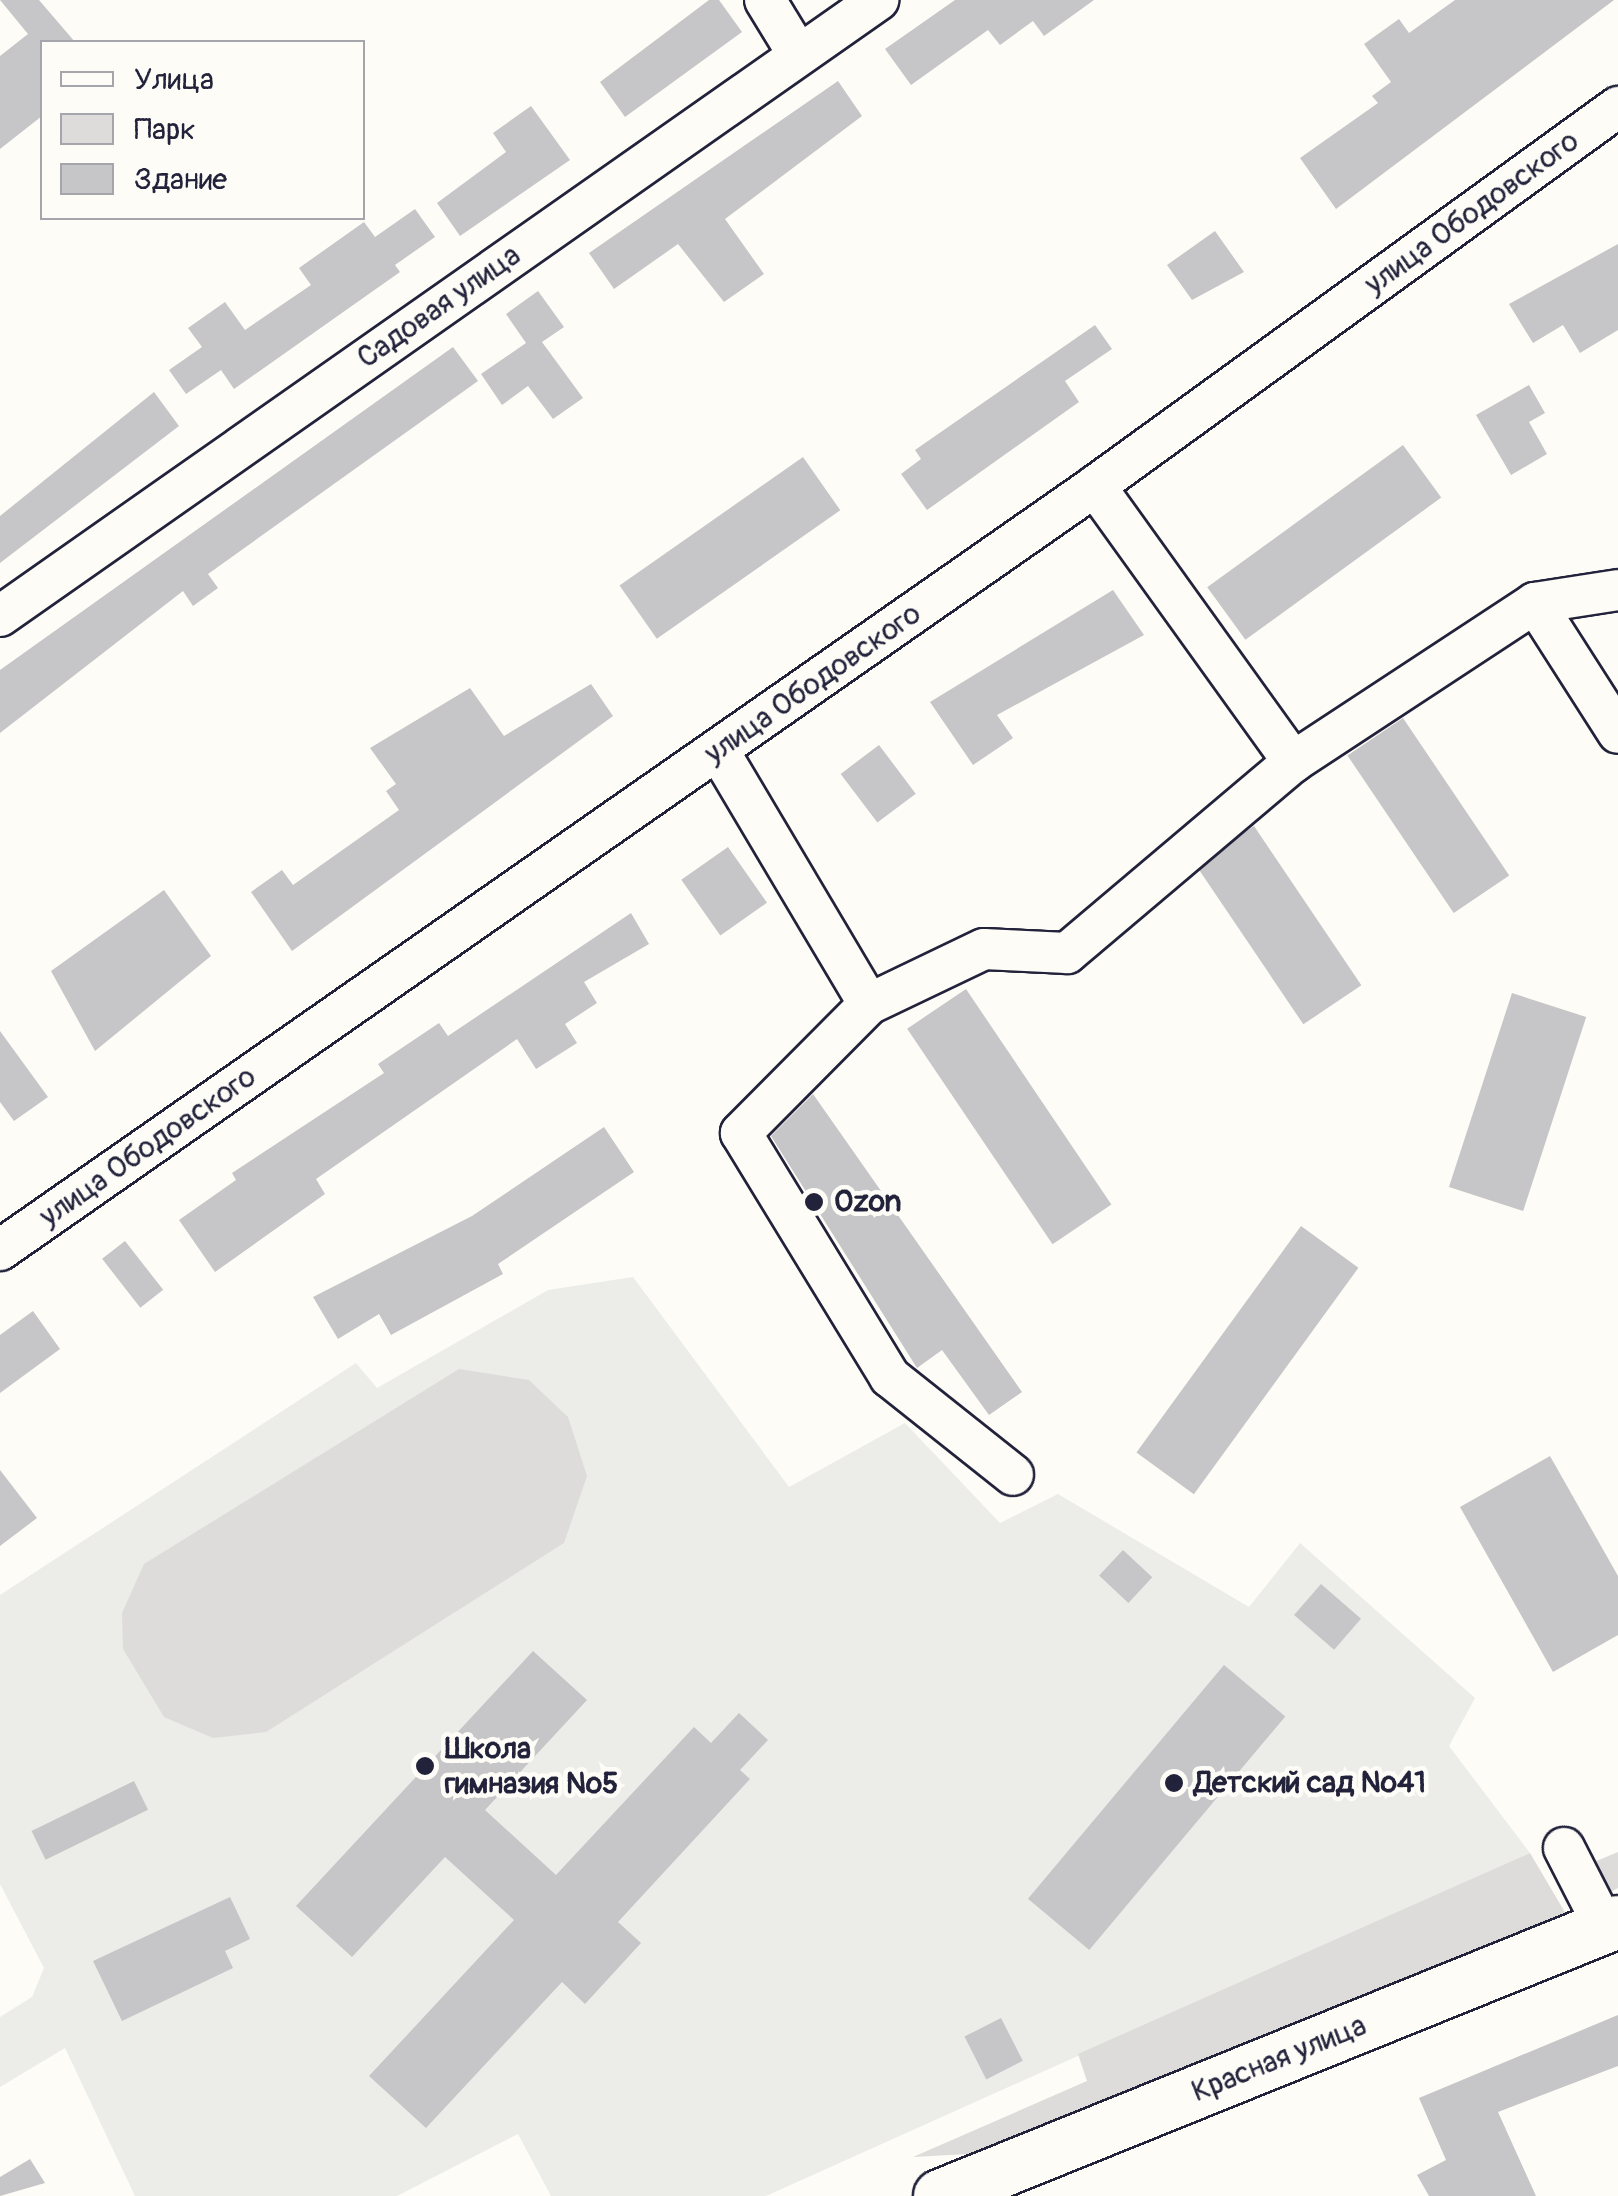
<!DOCTYPE html>
<html>
<head>
<meta charset="utf-8">
<style>
  body { margin:0 }
  #map { position:relative; width:1618px; height:2196px; overflow:hidden; background:#fdfcf7; font-family:Pangolin,sans-serif }
  div>[style] { position:absolute }
  .built>* { inset:0; background:#ecece9 }
  .green>* { inset:0; background:#dddcdb }
  .building>* { inset:0; background:#c6c6c8; transform-origin:0 0 }
  .roads { filter:drop-shadow(2px 0 #22223b) drop-shadow(-2px 0 #22223b) drop-shadow(0 2px #22223b) drop-shadow(0 -2px #22223b) }
  .minor>* { height:40px; margin:-20px; padding:0 20px; transform-origin:20px; border-radius:20px; background:#fdfcf7 }
  .major>* { height:52px; margin:-26px; padding:0 26px; transform-origin:26px; border-radius:26px; background:#fdfcf7 }
  .dots>* { width:28px; height:28px; translate:-50% -50%; box-sizing:border-box; border:5px solid #fdfcf7; border-radius:50% }
  span { translate:-50% -50%; white-space:nowrap; text-align:center; line-height:1.15; -webkit-text-stroke:9px #fdfcf7; paint-order:stroke }
  .street-label { font-size:30px; color:#22223b }
  .poi-label { font-size:30px; color:#22223b; font-weight:700 }
  .left { translate:0 -50%; text-align:left }
  .legend { position:absolute; left:40px; top:40px; width:325px; height:180px; box-sizing:border-box; background:#fdfcf7; border:2px solid #a5a5ac; margin:0; padding:12px 18px; list-style:none; font-size:30px; color:#22223b }
  .legend li { display:flex; align-items:center; gap:20px; height:50px }
  .legend b { width:50px; border:2px solid #a5a5ac }
</style>
</head>
<body>
<div id="map">
  <div class="built">
    <div style="clip-path:polygon(633px 1277px,789px 1487px,905px 1423px,1000px 1523px,1058px 1494px,1249px 1607px,1300px 1543px,1475px 1698px,1449px 1746px,1530px 1853px,766px 2196px,551px 2196px,518px 2134px,397px 2196px,135px 2196px,65px 2048px,0 2087px,0 2017px,32px 1997px,44px 1968px,0 1884px,0 1595px,356px 1363px,377px 1388px,548px 1290px)"></div>
  </div>
  <div class="green">
    <div style="clip-path:polygon(459px 1369px,529px 1380px,568px 1417px,587px 1476px,564px 1543px,266px 1732px,213px 1738px,164px 1717px,123px 1649px,122px 1613px,144px 1564px)"></div>
    <div style="clip-path:polygon(1618px 1852px,1618px 1888px,1607px 1894px,1594px 1862px)"></div>
    <div style="clip-path:polygon(1530px 1853px,1566px 1914px,986px 2153px,913px 2157px,1087px 2081px,1078px 2054px)"></div>
  </div>
  <div class="building">
    <div style="clip-path:polygon(0 0,39px 0,75px 42px,42px 42px,42px 116px,0 149px,0 56px,28px 34px)"></div>
    <div style="clip-path:polygon(709px 0,719px 0,742px 32px,625px 117px,600px 82px)"></div>
    <div style="clip-path:polygon(955px 0,1094px 0,1044px 36px,1033px 21px,1000px 45px,988px 30px,911px 85px,885px 49px)"></div>
    <div style="clip-path:polygon(1455px 0,1614px 0,1336px 209px,1300px 158px,1378px 103px,1372px 96px,1391px 82px,1364px 44px,1399px 19px,1409px 33px)"></div>
    <div style="clip-path:polygon(838px 81px,862px 116px,725px 219px,764px 274px,724px 302px,678px 244px,614px 289px,589px 253px)"></div>
    <div style="clip-path:polygon(531px 106px,570px 160px,460px 236px,437px 203px,506px 152px,493px 133px)"></div>
    <div style="clip-path:polygon(415px 209px,435px 237px,395px 265px,400px 272px,234px 389px,221px 370px,186px 394px,169px 370px,202px 347px,188px 328px,225px 302px,245px 330px,311px 285px,299px 268px,364px 222px,375px 237px)"></div>
    <div style="clip-path:polygon(1215px 231px,1244px 272px,1192px 300px,1167px 265px)"></div>
    <div style="clip-path:polygon(1618px 244px,1618px 330px,1580px 353px,1563px 325px,1533px 343px,1509px 304px)"></div>
    <div style="clip-path:polygon(538px 291px,564px 327px,542px 342px,583px 398px,553px 419px,528px 386px,502px 405px,481px 374px,526px 343px,506px 314px)"></div>
    <div style="clip-path:polygon(1095px 325px,1112px 349px,1065px 381px,1079px 402px,927px 510px,901px 474px,921px 459px,915px 450px)"></div>
    <div style="clip-path:polygon(453px 347px,478px 381px,208px 574px,218px 588px,193px 606px,183px 591px,0 733px,0 670px)"></div>
    <div style="clip-path:polygon(1529px 385px,1545px 413px,1529px 422px,1547px 454px,1511px 475px,1476px 415px)"></div>
    <div style="clip-path:polygon(154px 392px,179px 426px,0 563px,0 516px)"></div>
    <div style="left:1403px;top:445px;width:65px;height:242px;rotate:54deg"></div>
    <div style="left:803px;top:457px;width:65px;height:224px;rotate:55deg"></div>
    <div style="clip-path:polygon(1113px 590px,1144px 635px,997px 715px,1013px 738px,973px 765px,930px 702px)"></div>
    <div style="clip-path:polygon(591px 684px,613px 716px,292px 951px,251px 892px,282px 870px,293px 885px,399px 810px,386px 791px,396px 784px,370px 748px,470px 688px,504px 736px)"></div>
    <div style="left:1403px;top:718px;width:190px;height:67px;rotate:56deg"></div>
    <div style="left:879px;top:745px;width:61px;height:48px;rotate:53deg"></div>
    <div style="left:1254px;top:826px;width:192px;height:70px;rotate:56deg"></div>
    <div style="left:728px;top:847px;width:68px;height:57px;rotate:55deg"></div>
    <div style="clip-path:polygon(164px 890px,211px 956px,95px 1051px,51px 971px)"></div>
    <div style="clip-path:polygon(631px 913px,649px 944px,584px 982px,597px 1003px,565px 1024px,577px 1043px,536px 1069px,517px 1039px,316px 1179px,325px 1194px,215px 1272px,179px 1220px,236px 1180px,232px 1173px,384px 1073px,378px 1064px,439px 1023px,448px 1036px)"></div>
    <div style="left:966px;top:989px;width:260px;height:71px;rotate:56deg"></div>
    <div style="left:1512px;top:993px;width:78px;height:204px;rotate:18deg"></div>
    <div style="clip-path:polygon(0 1031px,48px 1097px,14px 1121px,0 1102px)"></div>
    <div style="clip-path:polygon(813px 1094px,1022px 1392px,989px 1415px,942px 1350px,917px 1368px,771px 1136px)"></div>
    <div style="clip-path:polygon(604px 1127px,634px 1172px,498px 1264px,503px 1274px,391px 1335px,379px 1314px,338px 1339px,313px 1297px,472px 1216px)"></div>
    <div style="left:1301px;top:1226px;width:71px;height:280px;rotate:36deg"></div>
    <div style="left:125px;top:1241px;width:62px;height:29px;rotate:52deg"></div>
    <div style="clip-path:polygon(33px 1311px,60px 1349px,0 1393px,0 1335px)"></div>
    <div style="clip-path:polygon(1550px 1456px,1618px 1576px,1618px 1635px,1553px 1672px,1460px 1507px)"></div>
    <div style="clip-path:polygon(0 1470px,37px 1518px,0 1546px)"></div>
    <div style="left:1123px;top:1550px;width:40px;height:35px;rotate:43deg"></div>
    <div style="left:1321px;top:1584px;width:53px;height:41px;rotate:41deg"></div>
    <div style="clip-path:polygon(533px 1651px,587px 1700px,485px 1810px,556px 1875px,694px 1727px,711px 1743px,739px 1713px,768px 1740px,740px 1770px,750px 1779px,618px 1922px,641px 1943px,585px 2004px,562px 1982px,426px 2128px,369px 2076px,514px 1920px,445px 1857px,352px 1957px,296px 1906px)"></div>
    <div style="left:1224px;top:1665px;width:80px;height:305px;rotate:40deg"></div>
    <div style="left:134px;top:1781px;width:32px;height:114px;rotate:64deg"></div>
    <div style="clip-path:polygon(230px 1897px,250px 1939px,225px 1951px,233px 1968px,122px 2021px,93px 1961px)"></div>
    <div style="clip-path:polygon(1618px 2015px,1618px 2066px,1498px 2112px,1536px 2196px,1429px 2196px,1417px 2175px,1446px 2160px,1419px 2098px)"></div>
    <div style="left:1001px;top:2018px;width:48px;height:41px;rotate:63deg"></div>
    <div style="clip-path:polygon(30px 2159px,45px 2183px,0 2196px,0 2177px)"></div>
  </div>
  <div class="roads">
    <div class="minor">
      <div style="left:765px;top:0;width:63px;rotate:58.6deg"></div>
      <div style="left:1095px;top:486px;width:340px;rotate:54.3deg"></div>
      <div style="left:1535px;top:603px;width:84px;rotate:-8.9deg"></div>
      <div style="left:0;top:616px;width:1073px;rotate:-35.05deg"></div>
      <div style="left:718px;top:750px;width:295px;rotate:59.3deg"></div>
      <div style="left:869px;top:1004px;width:127px;rotate:-25.6deg"></div>
      <div style="left:984px;top:949px;width:83px;rotate:2.8deg"></div>
      <div style="left:1067px;top:953px;width:296px;rotate:-40.2deg"></div>
      <div style="left:1293px;top:762px;width:290px;rotate:-33.3deg"></div>
      <div style="left:1535px;top:603px;width:154px;rotate:57.4deg"></div>
      <div style="left:869px;top:1004px;width:182px;rotate:134.8deg"></div>
      <div style="left:741px;top:1133px;width:286px;rotate:58.6deg"></div>
      <div style="left:890px;top:1377px;width:157px;rotate:38.5deg"></div>
      <div style="left:0;top:1250px;width:1335px;rotate:-34.9deg"></div>
      <div style="left:1095px;top:486px;width:646px;rotate:-35.93deg"></div>
      <div style="left:1564px;top:1848px;width:90px;rotate:62.9deg"></div>
    </div>
    <div class="major">
      <div style="left:940px;top:2196px;width:731px;rotate:-22.01deg"></div>
    </div>
  </div>
  <div class="dots">
    <div style="left:814px;top:1202px;background:#22223b"></div>
    <div style="left:425px;top:1766px;background:#22223b"></div>
    <div style="left:1174px;top:1783px;background:#22223b"></div>
  </div>
  <div class="street-label">
    <span style="left:1472px;top:213px;rotate:-36deg">улица Ободовского</span>
    <span style="left:439px;top:307px;rotate:-35deg">Садовая улица</span>
    <span style="left:813px;top:684px;rotate:-35deg">улица Ободовского</span>
    <span style="left:148px;top:1147px;rotate:-35deg">улица Ободовского</span>
    <span style="left:1279px;top:2059px;rotate:-22deg">Красная улица</span>
  </div>
  <div class="poi-label">
    <span class="left" style="left:834px;top:1202px">Ozon</span>
    <span class="left" style="left:445px;top:1766px">Школа<br>гимназия №5</span>
    <span class="left" style="left:1194px;top:1783px">Детский сад №41</span>
  </div>
  <ul class="legend">
  <li><b style="height:12px;background:#fdfcf7"></b>Улица</li>
  <li><b style="height:28px;background:#dddcdb"></b>Парк</li>
  <li><b style="height:28px;background:#c6c6c8"></b>Здание</li>
  </ul>
</div>
</body>
</html>
